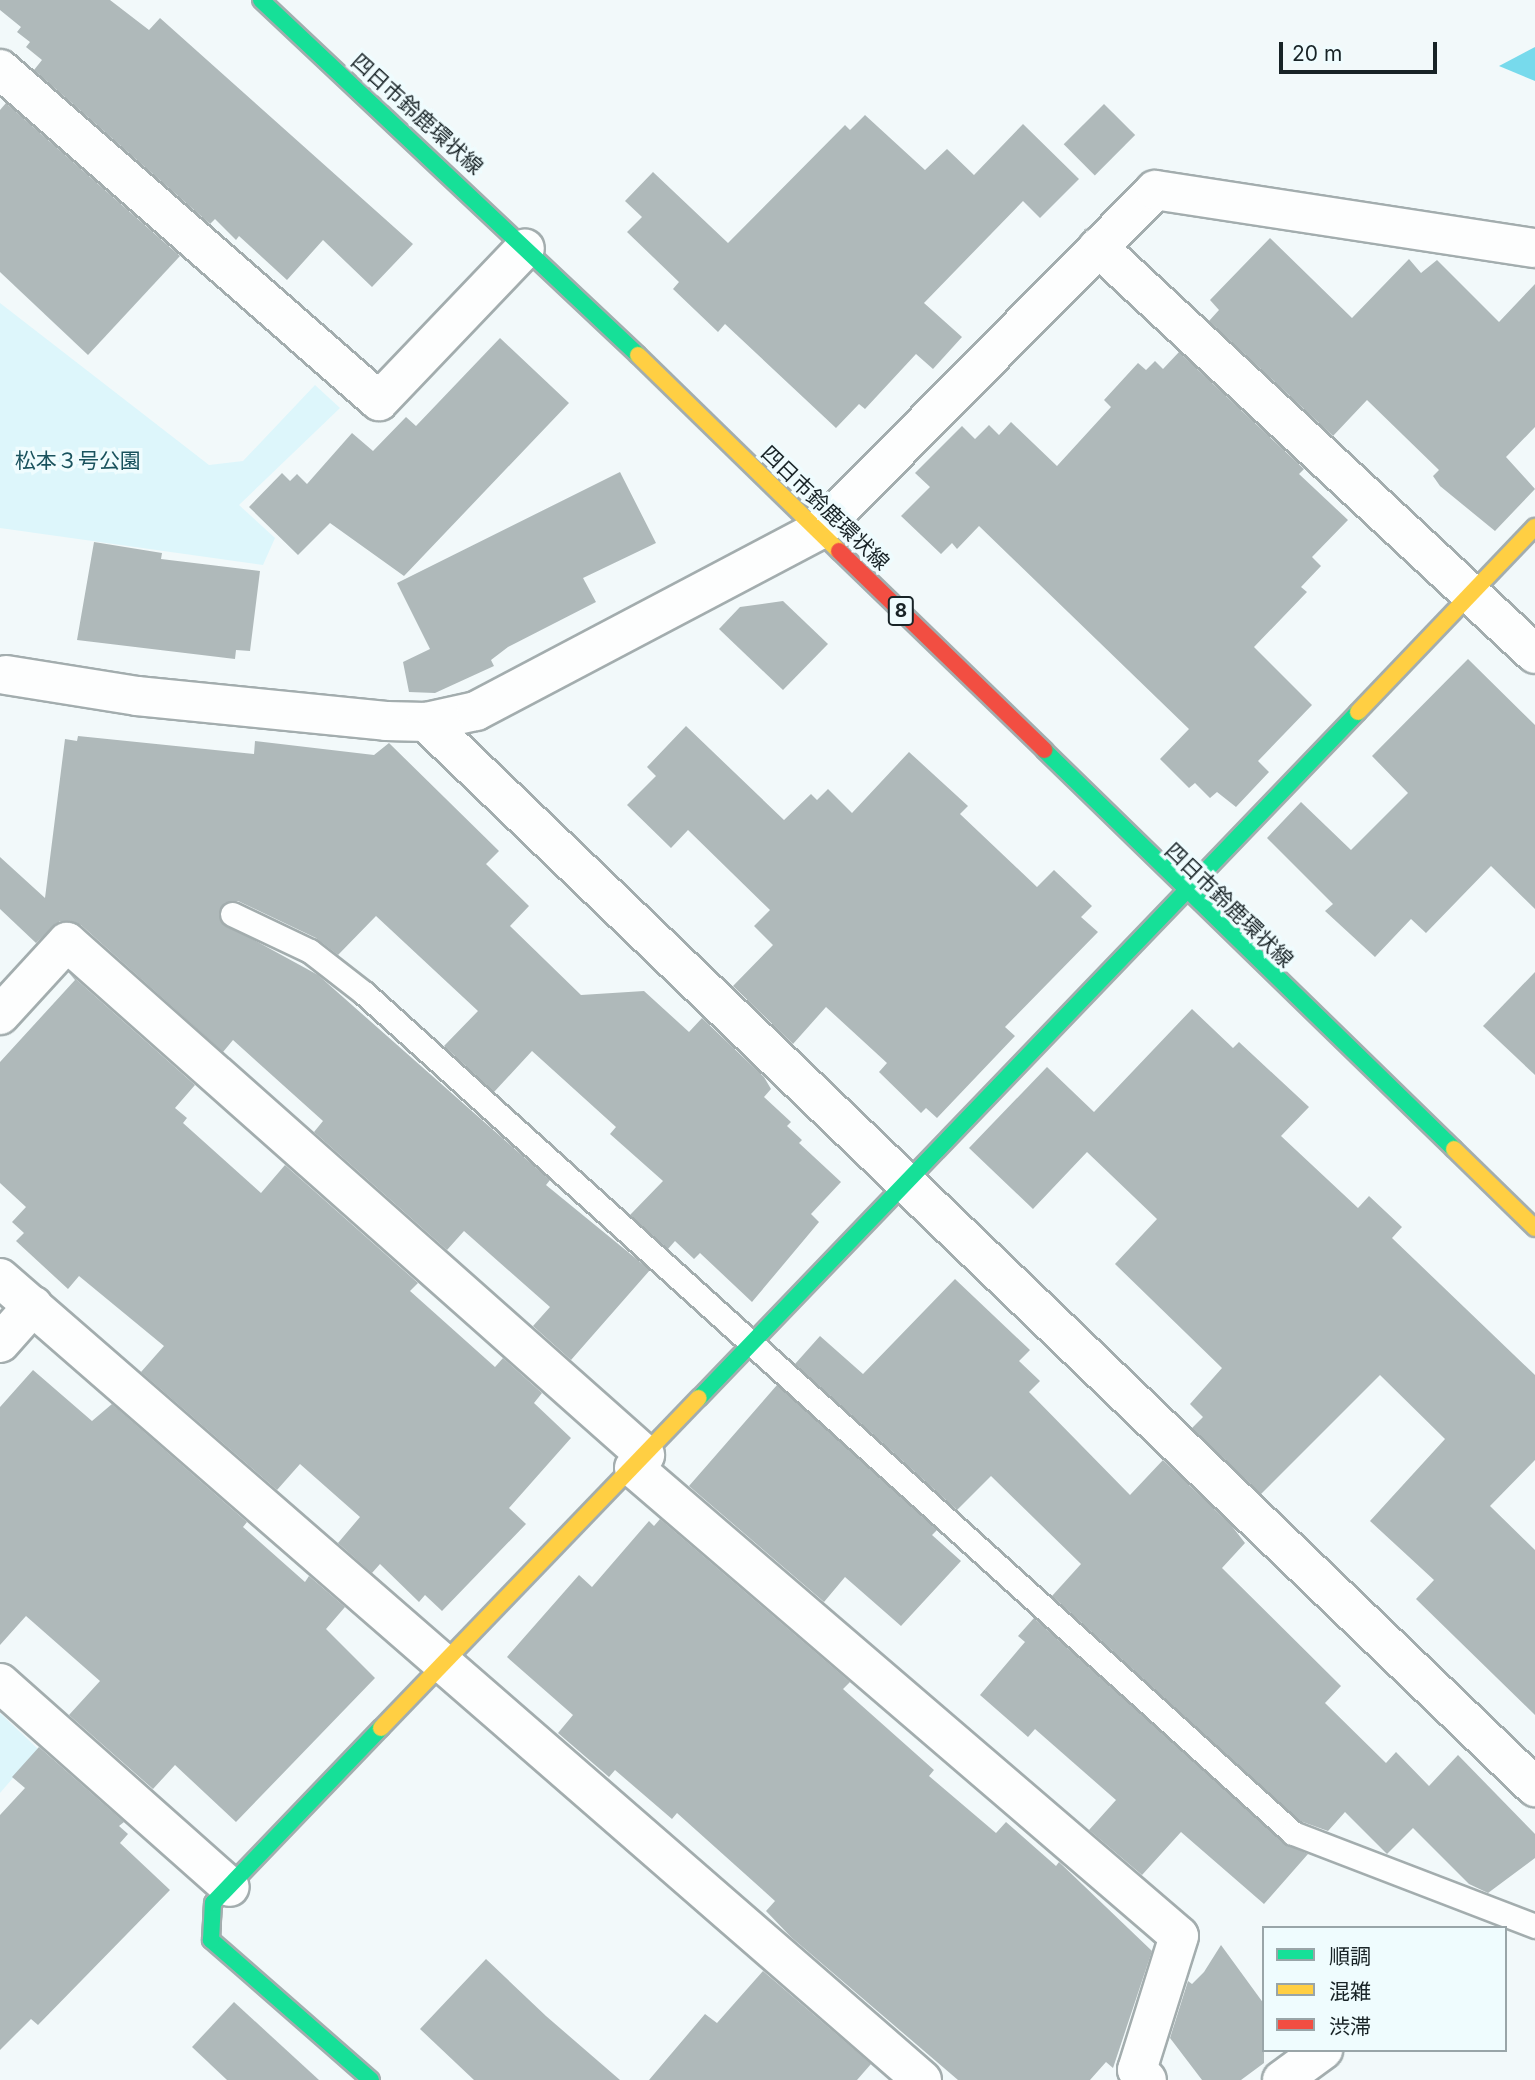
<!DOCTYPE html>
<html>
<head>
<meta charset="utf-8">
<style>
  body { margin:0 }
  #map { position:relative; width:1535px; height:2080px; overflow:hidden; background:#f2f9fa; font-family:Inter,"Noto Sans JP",sans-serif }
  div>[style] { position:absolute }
  .green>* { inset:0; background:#ddf6fb }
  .water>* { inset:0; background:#77daec }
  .building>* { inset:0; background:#afb9ba; transform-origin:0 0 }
  .roads { filter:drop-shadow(2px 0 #a3adae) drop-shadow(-2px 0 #a3adae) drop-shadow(0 2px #a3adae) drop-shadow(0 -2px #a3adae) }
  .lane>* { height:23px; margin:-11.5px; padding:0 11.5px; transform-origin:11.5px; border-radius:11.5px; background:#fdfefe }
  .street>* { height:38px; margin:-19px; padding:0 19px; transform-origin:19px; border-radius:19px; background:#fdfefe }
  .fast>* { height:16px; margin:-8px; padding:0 8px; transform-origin:8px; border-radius:8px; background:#16e098 }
  .slow>* { height:16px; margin:-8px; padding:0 8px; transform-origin:8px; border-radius:8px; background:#ffcf43 }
  .jam>* { height:16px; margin:-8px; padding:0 8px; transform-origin:8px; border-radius:8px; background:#f24e42 }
  span { translate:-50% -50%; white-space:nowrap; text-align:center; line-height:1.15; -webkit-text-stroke:7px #effcfe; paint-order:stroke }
  .shield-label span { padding:2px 5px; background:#effcfe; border:2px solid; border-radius:5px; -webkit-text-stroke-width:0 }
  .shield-label { font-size:19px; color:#182326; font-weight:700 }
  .street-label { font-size:21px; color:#182326 }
  .park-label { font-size:21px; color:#19525d }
  .legend { position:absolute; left:1262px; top:1926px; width:245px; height:126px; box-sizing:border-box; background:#effcfe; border:2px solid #99a5a8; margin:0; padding:9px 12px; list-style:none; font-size:21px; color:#182326 }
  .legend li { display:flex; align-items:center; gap:14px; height:35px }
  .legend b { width:35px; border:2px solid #99a5a8 }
  .scale { position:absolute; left:1279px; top:42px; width:158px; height:32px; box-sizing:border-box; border:4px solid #182326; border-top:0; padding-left:9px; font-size:21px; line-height:24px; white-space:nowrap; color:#182326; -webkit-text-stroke:5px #effcfe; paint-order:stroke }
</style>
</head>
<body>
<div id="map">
  <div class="green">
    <div style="clip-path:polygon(0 303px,209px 465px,243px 461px,315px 385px,340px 408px,239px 505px,275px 538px,263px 565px,0 528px)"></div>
    <div style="clip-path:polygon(0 1713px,38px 1749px,0 1793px)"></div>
  </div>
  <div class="water">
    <div style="clip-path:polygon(1535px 47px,1535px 81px,1499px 66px)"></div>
  </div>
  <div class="building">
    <div style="clip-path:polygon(0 0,110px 0,149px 30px,160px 18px,413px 244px,372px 287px,323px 240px,287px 280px,239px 236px,236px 240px,215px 219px,210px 224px,34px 70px,42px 60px,26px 47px,30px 42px,17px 32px,21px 27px,0 10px)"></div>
    <div style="clip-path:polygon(6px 103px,180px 256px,88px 355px,0 272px,0 110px)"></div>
    <div style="left:1104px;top:104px;width:44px;height:57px;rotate:45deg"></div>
    <div style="clip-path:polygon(865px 115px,925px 170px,947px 149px,974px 175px,1023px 124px,1079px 179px,1040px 218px,1023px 201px,924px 303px,962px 337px,933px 369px,916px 354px,865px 409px,859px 404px,836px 428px,725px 324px,718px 332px,673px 289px,679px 282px,627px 232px,642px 217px,625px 201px,653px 172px,728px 243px,845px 125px,850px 130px)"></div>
    <div style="clip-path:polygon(1270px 238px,1352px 318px,1409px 259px,1421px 273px,1437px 260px,1499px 322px,1535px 284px,1535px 427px,1506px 457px,1535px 489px,1495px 531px,1440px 486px,1433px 476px,1439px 470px,1367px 400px,1333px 436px,1209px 321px,1219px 310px,1210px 300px)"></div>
    <div style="clip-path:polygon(500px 338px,569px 403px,404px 576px,330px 523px,298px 555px,249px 507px,282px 473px,290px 481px,297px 474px,307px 484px,352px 433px,373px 451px,406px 417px,416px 426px)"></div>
    <div style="clip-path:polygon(1179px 352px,1304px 469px,1299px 474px,1348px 520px,1312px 557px,1321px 566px,1301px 587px,1307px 592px,1254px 647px,1312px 705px,1258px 761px,1269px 772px,1236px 807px,1217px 792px,1210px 798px,1195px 783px,1189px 788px,1160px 759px,1189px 729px,979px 526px,957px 549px,952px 543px,941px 554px,901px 516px,930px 487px,915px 473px,962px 426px,975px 439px,989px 425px,999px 435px,1011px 422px,1057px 466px,1111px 407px,1104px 400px,1138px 363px,1146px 370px,1155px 361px,1163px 369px)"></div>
    <div style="clip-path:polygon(620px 472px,656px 543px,583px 578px,596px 602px,508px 647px,491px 660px,494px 666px,435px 693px,409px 692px,403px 662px,430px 649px,397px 583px)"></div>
    <div style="clip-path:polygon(94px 542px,162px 553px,161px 559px,260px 571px,250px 651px,236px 650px,235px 659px,77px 640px)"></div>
    <div style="clip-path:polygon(783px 601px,828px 644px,783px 690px,719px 629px,740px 607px)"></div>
    <div style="clip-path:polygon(1468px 659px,1535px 725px,1535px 909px,1491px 866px,1426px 933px,1411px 919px,1375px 957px,1325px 911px,1333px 904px,1267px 838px,1301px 802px,1351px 850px,1408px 793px,1372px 756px)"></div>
    <div style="clip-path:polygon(686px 726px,784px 820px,811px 794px,817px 800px,828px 789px,852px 813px,909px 752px,968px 806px,960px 814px,1037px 887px,1054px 870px,1092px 906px,1081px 917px,1098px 932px,1005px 1027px,1015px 1036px,937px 1118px,926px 1108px,921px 1113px,879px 1072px,887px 1063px,826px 1007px,793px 1044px,733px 986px,773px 945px,754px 926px,770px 910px,688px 830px,671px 848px,627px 805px,656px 776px,647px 767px)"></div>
    <div style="clip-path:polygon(78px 736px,254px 754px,255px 741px,374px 755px,389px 743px,499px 851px,486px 864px,529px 906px,510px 926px,581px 995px,644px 991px,689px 1032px,702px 1018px,764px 1077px,771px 1089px,764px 1097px,791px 1122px,787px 1126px,802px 1140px,799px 1143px,841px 1182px,811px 1214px,819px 1222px,752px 1302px,700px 1253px,694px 1259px,675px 1241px,668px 1249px,630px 1215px,663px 1181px,610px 1134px,616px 1127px,532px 1051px,494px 1092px,444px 1046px,478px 1011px,376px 916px,338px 955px,316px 938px,238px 901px,224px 903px,221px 922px,318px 975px,550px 1180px,546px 1185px,650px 1270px,571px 1360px,533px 1326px,550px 1307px,464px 1231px,447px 1250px,314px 1132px,323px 1121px,233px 1040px,223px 1052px,81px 925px,60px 921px,36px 943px,0 909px,0 857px,45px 898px,65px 739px,77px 741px)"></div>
    <div style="clip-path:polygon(1535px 972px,1535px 1075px,1483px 1026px)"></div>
    <div style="clip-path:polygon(69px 973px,195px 1085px,175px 1108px,187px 1118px,183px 1123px,261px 1193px,285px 1165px,418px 1283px,410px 1291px,495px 1367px,503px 1358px,542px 1393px,534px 1403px,571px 1438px,509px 1508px,526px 1524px,442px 1611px,425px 1595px,419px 1602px,380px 1564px,372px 1573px,338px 1543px,360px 1517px,300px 1464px,277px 1490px,141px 1372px,164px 1346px,79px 1276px,68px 1289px,16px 1241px,24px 1233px,12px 1222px,26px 1207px,0 1183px,0 1062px,75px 980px)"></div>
    <div style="clip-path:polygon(1192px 1009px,1233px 1048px,1239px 1042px,1309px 1107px,1281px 1136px,1358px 1208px,1369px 1196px,1402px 1227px,1392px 1238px,1535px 1375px,1535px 1460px,1490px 1506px,1535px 1550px,1535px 1715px,1416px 1599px,1434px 1580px,1370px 1521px,1445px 1439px,1380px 1375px,1261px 1494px,1192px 1428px,1203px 1417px,1190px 1404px,1222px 1368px,1115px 1264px,1157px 1219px,1087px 1152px,1033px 1209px,969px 1148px,1047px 1067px,1094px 1112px)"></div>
    <div style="clip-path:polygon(955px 1279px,1030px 1350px,1019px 1361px,1040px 1381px,1029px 1392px,1130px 1495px,1163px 1460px,1231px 1525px,1245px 1543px,1222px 1568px,1341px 1686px,1325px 1703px,1386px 1763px,1396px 1752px,1429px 1786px,1458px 1755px,1535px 1834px,1535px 1858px,1488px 1893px,1469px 1884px,1413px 1828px,1387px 1854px,1345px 1812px,1328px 1831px,1300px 1821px,1052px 1596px,1081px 1564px,991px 1476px,957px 1510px,795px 1364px,820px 1336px,863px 1374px)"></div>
    <div style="clip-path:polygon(33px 1370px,92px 1421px,112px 1404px,247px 1522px,243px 1527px,305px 1582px,309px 1576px,345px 1607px,326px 1629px,375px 1678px,236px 1822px,175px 1765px,153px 1789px,69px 1715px,100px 1681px,26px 1616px,0 1645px,0 1407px)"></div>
    <div style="clip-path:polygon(777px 1385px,937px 1530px,932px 1535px,961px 1561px,901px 1626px,845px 1577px,824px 1602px,689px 1486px)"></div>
    <div style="clip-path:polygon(660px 1519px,850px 1682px,843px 1689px,934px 1770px,929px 1776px,996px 1833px,1006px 1822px,1056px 1866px,1059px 1862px,1152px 1951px,1113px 2068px,1106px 2062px,1090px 2080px,958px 2080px,791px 1937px,766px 1911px,775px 1901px,677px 1813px,672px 1819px,615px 1770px,609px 1777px,558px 1733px,573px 1715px,507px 1657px,579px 1575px,592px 1587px,649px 1521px,654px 1526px)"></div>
    <div style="clip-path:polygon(1034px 1618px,1284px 1843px,1308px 1854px,1264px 1904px,1181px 1832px,1142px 1875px,1089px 1830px,1116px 1800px,1035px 1729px,1028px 1737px,980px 1695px,1025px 1642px,1018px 1636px)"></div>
    <div style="clip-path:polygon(39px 1747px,124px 1822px,119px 1826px,128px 1834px,120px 1843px,170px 1890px,38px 2025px,31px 2019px,0 2050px,0 1815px,25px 1788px,12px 1777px)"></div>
    <div style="clip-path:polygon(1221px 1945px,1264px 2004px,1264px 2063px,1241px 2080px,1202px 2080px,1170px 2038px,1188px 1981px,1192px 1984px,1204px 1972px)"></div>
    <div style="clip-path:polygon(486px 1959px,546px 2016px,620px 2080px,474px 2080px,420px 2029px)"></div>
    <div style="clip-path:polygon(763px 1971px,871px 2064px,857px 2080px,649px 2080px,705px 2014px,717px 2023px)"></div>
    <div style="clip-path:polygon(234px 2002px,319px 2080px,227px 2080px,192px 2047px)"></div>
  </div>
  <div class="roads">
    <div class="lane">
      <div style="left:232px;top:914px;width:86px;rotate:25.4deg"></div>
      <div style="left:310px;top:951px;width:68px;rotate:37.9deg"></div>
      <div style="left:364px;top:993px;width:1252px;rotate:42.12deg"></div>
      <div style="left:1293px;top:1833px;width:259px;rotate:21deg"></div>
    </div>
    <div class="street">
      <div style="left:0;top:69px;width:504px;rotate:41.22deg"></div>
      <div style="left:379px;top:401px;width:211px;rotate:-46.3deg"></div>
      <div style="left:1098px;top:247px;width:597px;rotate:42.96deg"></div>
      <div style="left:6px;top:675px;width:133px;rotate:9.1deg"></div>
      <div style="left:137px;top:696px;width:250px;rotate:5.7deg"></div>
      <div style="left:386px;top:721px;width:40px;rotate:1.4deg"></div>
      <div style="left:426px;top:722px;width:51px;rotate:-12.4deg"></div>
      <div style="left:476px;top:711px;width:388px;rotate:-27.8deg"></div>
      <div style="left:819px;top:530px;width:478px;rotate:-45.3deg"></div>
      <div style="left:1155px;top:190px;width:384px;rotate:8.7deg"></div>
      <div style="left:426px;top:722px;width:1538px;rotate:43.84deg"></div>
      <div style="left:0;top:1015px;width:99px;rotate:-47.5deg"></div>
      <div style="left:67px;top:942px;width:773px;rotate:41.59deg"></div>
      <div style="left:0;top:1278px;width:1222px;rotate:41.02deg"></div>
      <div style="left:0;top:1343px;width:50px;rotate:-48.3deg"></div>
      <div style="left:634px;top:1468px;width:718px;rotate:40.65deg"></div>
      <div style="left:1179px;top:1936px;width:140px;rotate:107.4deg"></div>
      <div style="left:1137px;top:2070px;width:14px;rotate:45deg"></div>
      <div style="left:0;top:1683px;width:307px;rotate:41.6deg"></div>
      <div style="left:1282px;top:2080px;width:51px;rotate:-36.2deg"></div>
    </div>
    <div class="fast">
      <div style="left:261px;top:0;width:518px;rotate:43.28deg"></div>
      <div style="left:1044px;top:750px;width:572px;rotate:44.22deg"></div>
      <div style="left:699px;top:1398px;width:951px;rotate:-46.15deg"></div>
      <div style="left:371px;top:2080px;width:213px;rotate:-138.8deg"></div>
      <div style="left:211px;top:1940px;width:37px;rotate:-87deg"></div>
      <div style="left:213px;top:1903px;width:243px;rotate:-46.2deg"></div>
    </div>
    <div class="slow">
      <div style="left:638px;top:355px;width:281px;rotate:44.3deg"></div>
      <div style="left:1358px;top:712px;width:256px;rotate:-46.3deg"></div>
      <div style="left:1454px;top:1149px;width:113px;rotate:44.3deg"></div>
      <div style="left:381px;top:1728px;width:458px;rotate:-46.1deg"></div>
    </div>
    <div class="jam">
      <div style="left:839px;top:551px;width:286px;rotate:44.1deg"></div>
    </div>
  </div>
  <div class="shield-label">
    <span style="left:901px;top:611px">8</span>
  </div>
  <div class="street-label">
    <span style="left:417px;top:114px;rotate:42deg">四日市鈴鹿環状線</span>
    <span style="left:825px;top:508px;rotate:44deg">四日市鈴鹿環状線</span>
    <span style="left:1229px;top:905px;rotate:44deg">四日市鈴鹿環状線</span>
  </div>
  <div class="park-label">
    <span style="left:78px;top:461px">松本３号公園</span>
  </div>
  <ul class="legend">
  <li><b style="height:9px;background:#16e098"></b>順調</li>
  <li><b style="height:9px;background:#ffcf43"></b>混雑</li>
  <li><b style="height:9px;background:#f24e42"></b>渋滞</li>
  </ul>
  <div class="scale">20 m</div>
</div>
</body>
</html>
